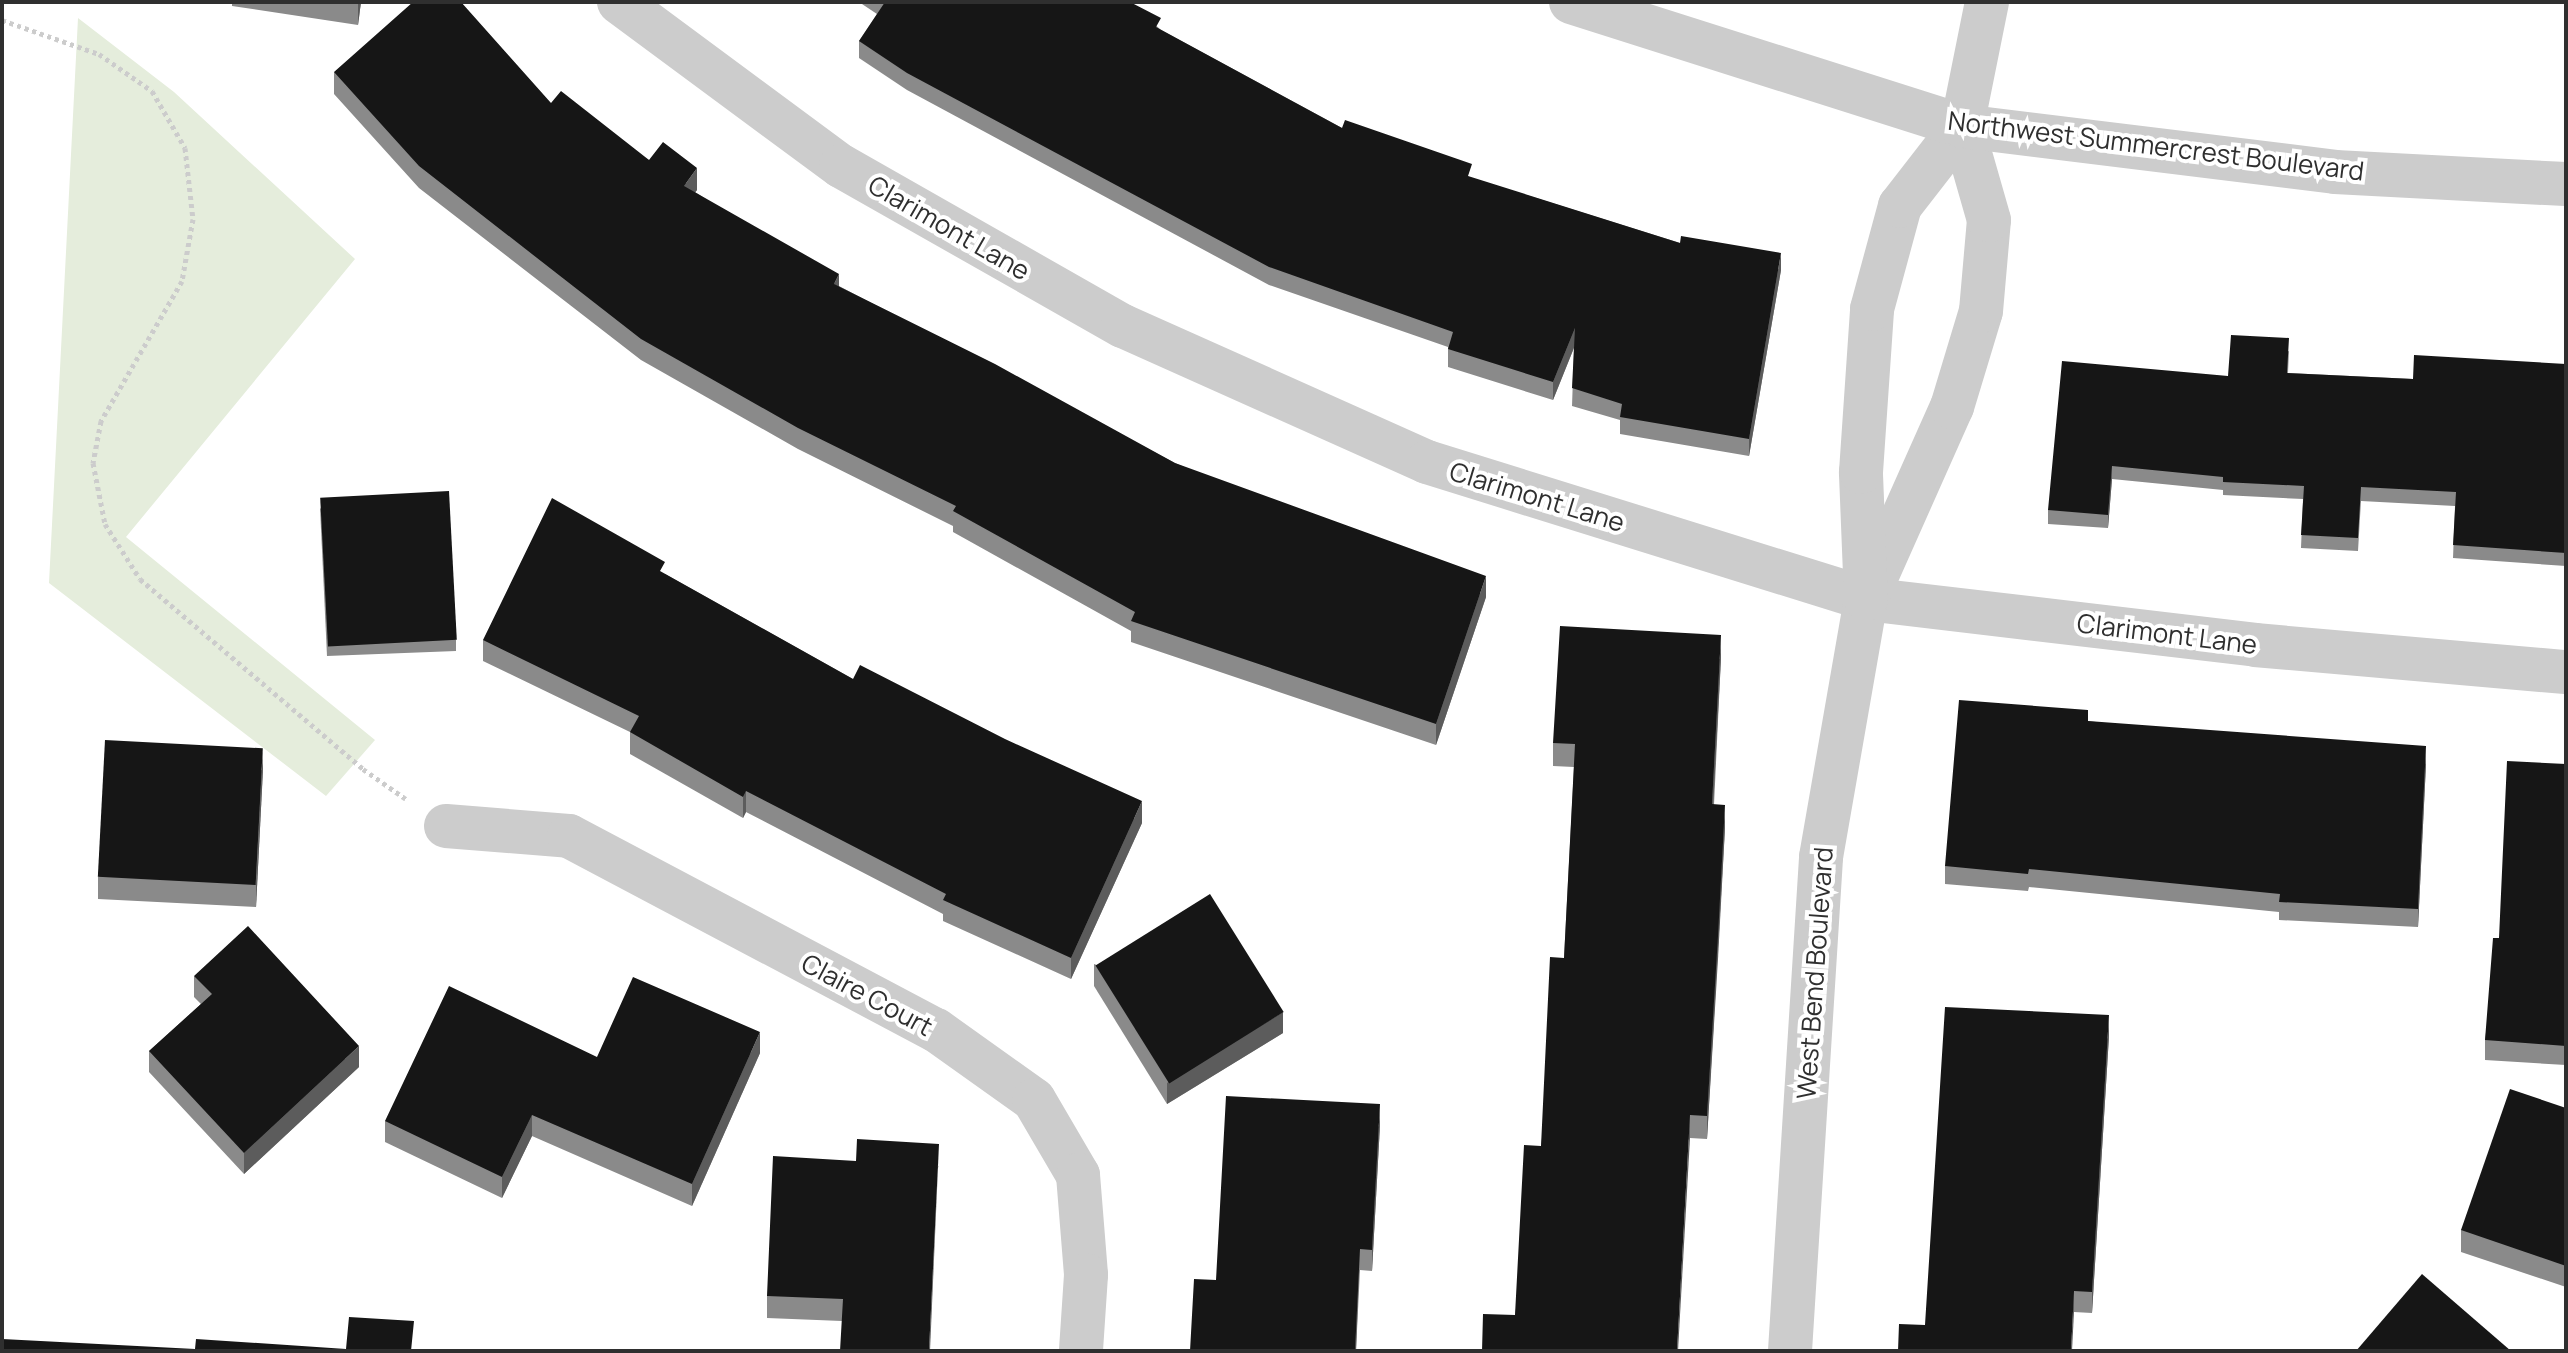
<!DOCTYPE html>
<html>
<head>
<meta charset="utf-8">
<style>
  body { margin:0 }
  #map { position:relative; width:2568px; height:1353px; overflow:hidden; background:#fff; font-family:Manrope,sans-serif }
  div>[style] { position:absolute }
  .green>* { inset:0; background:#e5eddc }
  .path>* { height:5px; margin-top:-2.5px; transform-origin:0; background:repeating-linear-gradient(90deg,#ccc 0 4px,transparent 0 8px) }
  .minor>* { height:44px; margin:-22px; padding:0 22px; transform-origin:22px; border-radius:22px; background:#ccc }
  .tertiary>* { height:44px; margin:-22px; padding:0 22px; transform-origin:22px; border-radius:22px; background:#ccc }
  .wall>* { inset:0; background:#8a8a8a }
  .shaded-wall>* { inset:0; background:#5c5c5c }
  .building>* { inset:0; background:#161616; transform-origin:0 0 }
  span { translate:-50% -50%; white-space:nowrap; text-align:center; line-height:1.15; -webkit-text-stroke:8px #fff; paint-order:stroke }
  .street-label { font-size:26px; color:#2f2f2f }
  .frame { position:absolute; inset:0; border:4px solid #2f2f2f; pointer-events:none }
</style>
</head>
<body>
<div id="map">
  <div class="green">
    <div style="clip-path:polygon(78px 18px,174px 92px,355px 259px,126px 537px,375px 740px,326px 796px,49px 583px)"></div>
  </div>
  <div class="path">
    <div style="left:2px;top:20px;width:103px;rotate:19.3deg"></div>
    <div style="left:99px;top:54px;width:65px;rotate:34.9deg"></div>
    <div style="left:152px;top:91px;width:66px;rotate:59.9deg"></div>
    <div style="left:185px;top:148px;width:71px;rotate:83.6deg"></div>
    <div style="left:193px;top:219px;width:63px;rotate:100.1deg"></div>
    <div style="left:182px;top:281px;width:162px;rotate:120.1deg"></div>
    <div style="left:101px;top:421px;width:43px;rotate:100.8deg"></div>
    <div style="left:93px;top:463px;width:62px;rotate:78.9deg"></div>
    <div style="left:105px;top:524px;width:65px;rotate:57.5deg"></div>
    <div style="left:140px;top:579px;width:293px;rotate:40.4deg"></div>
    <div style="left:363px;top:769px;width:52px;rotate:34.9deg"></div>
  </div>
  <div class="minor">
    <div style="left:619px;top:2px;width:276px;rotate:36.5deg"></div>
    <div style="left:841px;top:166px;width:324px;rotate:29.6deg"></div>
    <div style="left:1123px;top:326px;width:333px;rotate:24.1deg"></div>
    <div style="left:1427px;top:462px;width:460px;rotate:17.3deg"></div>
    <div style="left:1866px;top:599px;width:392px;rotate:6.7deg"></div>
    <div style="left:2255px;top:645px;width:312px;rotate:5deg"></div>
    <div style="left:1869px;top:593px;width:204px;rotate:-66deg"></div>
    <div style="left:1952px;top:407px;width:100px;rotate:-73.2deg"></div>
    <div style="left:1981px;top:311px;width:91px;rotate:-85deg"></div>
    <div style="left:1989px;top:220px;width:98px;rotate:-106deg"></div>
    <div style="left:446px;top:826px;width:123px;rotate:4.6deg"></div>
    <div style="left:569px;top:836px;width:415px;rotate:27.9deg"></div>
    <div style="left:936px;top:1030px;width:120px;rotate:35.5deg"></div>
    <div style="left:1034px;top:1100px;width:87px;rotate:59.6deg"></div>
    <div style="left:1078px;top:1175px;width:100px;rotate:85.4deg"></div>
    <div style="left:1086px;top:1275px;width:76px;rotate:93.8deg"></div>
    <div style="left:1790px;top:1351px;width:495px;rotate:-86.4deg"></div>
    <div style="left:1821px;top:857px;width:262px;rotate:-80.1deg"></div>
    <div style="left:1866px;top:599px;width:127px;rotate:-92.3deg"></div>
    <div style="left:1861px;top:472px;width:163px;rotate:-86.1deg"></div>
    <div style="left:1872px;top:309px;width:107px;rotate:-74.8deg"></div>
    <div style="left:1900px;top:206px;width:101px;rotate:-52.2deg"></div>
  </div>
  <div class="tertiary">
    <div style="left:1571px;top:2px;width:410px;rotate:17.6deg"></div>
    <div style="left:1962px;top:126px;width:376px;rotate:7deg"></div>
    <div style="left:2335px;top:172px;width:231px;rotate:3deg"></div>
    <div style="left:1962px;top:126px;width:126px;rotate:-78.6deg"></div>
  </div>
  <div class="wall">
    <div style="clip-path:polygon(232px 2px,361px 2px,358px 25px,232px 6px)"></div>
    <div style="clip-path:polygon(859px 2px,1130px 2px,1161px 30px,1342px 128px,1472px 178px,1680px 243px,1781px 270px,1749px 456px,1620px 434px,1620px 420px,1572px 406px,1574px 348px,1553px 400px,1448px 367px,1448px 347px,1269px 285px,907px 90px,859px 58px,859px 41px,877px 14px)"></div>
    <div style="clip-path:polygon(334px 72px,551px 103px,649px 160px,697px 190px,695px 192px,839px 286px,1175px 463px,1486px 597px,1436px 745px,1131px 642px,1131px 631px,953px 532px,953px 526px,798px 449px,641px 360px,419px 188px,334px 94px)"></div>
    <div style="clip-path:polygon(2289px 351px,2288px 373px,2413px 379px,2566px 364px,2566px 566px,2453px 558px,2455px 506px,2361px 501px,2358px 551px,2301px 548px,2303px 499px,2223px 495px,2223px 490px,2112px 479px,2108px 528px,2048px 524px,2048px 510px,2228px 376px)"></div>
    <div style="clip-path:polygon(320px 508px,456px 640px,456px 651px,327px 656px)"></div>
    <div style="clip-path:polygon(665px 574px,853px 679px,1142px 823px,1071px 979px,943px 921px,943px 914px,746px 812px,743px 818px,630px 754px,630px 732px,483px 661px,483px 640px)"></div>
    <div style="clip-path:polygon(1721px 658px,1714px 805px,1725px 828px,1707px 1139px,1690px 1138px,1515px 1315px,1541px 1146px,1564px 958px,1574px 767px,1553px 766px,1553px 743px)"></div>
    <div style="clip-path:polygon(2088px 721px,2426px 764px,2418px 927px,2279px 920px,2279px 912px,2029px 887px,2028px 891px,1945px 884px,1945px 866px)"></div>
    <div style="clip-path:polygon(2566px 764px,2566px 1065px,2485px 1060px,2485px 1040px,2499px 938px)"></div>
    <div style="clip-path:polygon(263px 769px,256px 907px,98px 899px,98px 877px)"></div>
    <div style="clip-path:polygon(1094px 964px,1283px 1033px,1167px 1104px,1094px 986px)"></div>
    <div style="clip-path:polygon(194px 976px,359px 1067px,244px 1174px,149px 1072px,149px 1051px,201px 1004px,194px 997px)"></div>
    <div style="clip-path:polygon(2109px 1036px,2092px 1313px,2074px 1312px,1925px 1325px)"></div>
    <div style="clip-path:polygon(760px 1053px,692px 1206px,532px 1136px,502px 1198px,385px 1142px,385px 1121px,597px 1057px)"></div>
    <div style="clip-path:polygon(2566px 1108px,2566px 1287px,2461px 1252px,2461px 1230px)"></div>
    <div style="clip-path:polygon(1380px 1125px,1372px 1271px,1360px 1270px,1356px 1351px,1190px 1351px,1216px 1280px)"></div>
    <div style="clip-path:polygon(939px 1166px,842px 1321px,767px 1318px,767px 1296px)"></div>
  </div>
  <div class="shaded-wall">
    <div style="clip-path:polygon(358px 2px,361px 2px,358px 25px)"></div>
    <div style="clip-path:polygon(697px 168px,697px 190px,684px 207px,684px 186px)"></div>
    <div style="clip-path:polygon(1781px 253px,1781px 270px,1749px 456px,1749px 439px)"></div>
    <div style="clip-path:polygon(839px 274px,839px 295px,834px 284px)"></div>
    <div style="clip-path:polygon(1575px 328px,1575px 345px,1553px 400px,1553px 382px)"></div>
    <div style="clip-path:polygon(2112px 466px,2112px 479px,2108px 528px,2108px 515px)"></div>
    <div style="clip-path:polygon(1486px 576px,1486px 597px,1436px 745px,1436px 724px)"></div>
    <div style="clip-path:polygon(1721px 635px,1721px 658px,1712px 827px,1712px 804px)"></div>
    <div style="clip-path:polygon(2426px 746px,2426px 764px,2418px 927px,2418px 909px)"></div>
    <div style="clip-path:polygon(263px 748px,263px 769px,256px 907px,256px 886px)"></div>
    <div style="clip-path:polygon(746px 791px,746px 812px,743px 818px,743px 797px)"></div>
    <div style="clip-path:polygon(1142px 801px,1142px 823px,1071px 979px,1071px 958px)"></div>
    <div style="clip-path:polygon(1725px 805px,1725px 828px,1718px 959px,1707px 1139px,1707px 1116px)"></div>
    <div style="clip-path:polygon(1283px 1012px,1283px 1033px,1167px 1104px,1167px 1083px)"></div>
    <div style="clip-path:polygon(2109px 1015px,2109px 1036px,2092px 1313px,2092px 1292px)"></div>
    <div style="clip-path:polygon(760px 1032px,760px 1053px,692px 1206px,692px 1184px)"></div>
    <div style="clip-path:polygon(359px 1046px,359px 1067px,244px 1174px,244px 1153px)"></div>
    <div style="clip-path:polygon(1380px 1104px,1380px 1125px,1372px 1271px,1372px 1250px)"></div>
    <div style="clip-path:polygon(532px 1115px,532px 1136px,502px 1198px,502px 1177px)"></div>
    <div style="clip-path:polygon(1690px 1115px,1690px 1138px,1678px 1351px,1677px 1351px)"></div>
    <div style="clip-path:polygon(939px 1144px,930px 1351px,929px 1351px)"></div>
    <div style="clip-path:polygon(1360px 1249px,1356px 1351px,1355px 1351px)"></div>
    <div style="clip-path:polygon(2074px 1291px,2074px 1312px,2072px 1351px,2071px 1351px)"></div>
  </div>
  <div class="building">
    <div style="clip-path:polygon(413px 2px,461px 2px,551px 103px,561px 91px,649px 160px,663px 142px,697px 168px,684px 186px,839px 274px,834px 284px,995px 364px,1175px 463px,1486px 576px,1436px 724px,1131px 621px,1135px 612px,953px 511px,956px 506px,798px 428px,641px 339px,419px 166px,334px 72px)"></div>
    <div style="clip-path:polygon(885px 2px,1130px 2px,1161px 18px,1156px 27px,1342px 128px,1345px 120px,1472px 164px,1468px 176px,1680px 243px,1681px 236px,1781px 253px,1749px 439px,1620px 417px,1622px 404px,1572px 388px,1575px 328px,1553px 382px,1448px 349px,1453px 332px,1269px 267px,907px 73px,859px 41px)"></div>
    <div style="clip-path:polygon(2231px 335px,2289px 338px,2287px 373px,2413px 379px,2414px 355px,2566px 364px,2566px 553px,2453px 545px,2456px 492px,2361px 487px,2358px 538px,2301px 535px,2304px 486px,2223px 482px,2223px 477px,2112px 466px,2108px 515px,2048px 510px,2062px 361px,2228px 376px)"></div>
    <div style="left:449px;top:491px;width:149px;height:129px;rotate:87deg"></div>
    <div style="clip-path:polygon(552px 498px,665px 562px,660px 571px,853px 679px,860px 665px,1005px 739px,1142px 801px,1071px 958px,943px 900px,946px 894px,746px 791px,743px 797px,630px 732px,639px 716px,483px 640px)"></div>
    <div style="clip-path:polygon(1560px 626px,1721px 635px,1712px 804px,1725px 805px,1718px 936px,1707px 1116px,1690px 1115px,1677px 1351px,1482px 1351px,1483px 1314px,1515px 1315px,1524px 1145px,1541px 1146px,1550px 957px,1564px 958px,1575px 744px,1553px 743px)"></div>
    <div style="clip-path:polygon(1959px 700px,2088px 710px,2088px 721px,2426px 746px,2418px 909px,2279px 902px,2280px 894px,2029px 869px,2028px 874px,1945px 866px)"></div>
    <div style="left:105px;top:740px;width:158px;height:137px;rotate:3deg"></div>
    <div style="clip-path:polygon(2507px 761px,2566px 764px,2566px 1046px,2485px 1040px,2493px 938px,2499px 938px)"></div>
    <div style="left:1210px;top:894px;width:139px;height:135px;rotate:58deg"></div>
    <div style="clip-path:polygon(248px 926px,359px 1046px,244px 1153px,149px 1051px,212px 994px,194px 976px)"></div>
    <div style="clip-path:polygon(633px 977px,760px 1032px,692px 1184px,532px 1115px,502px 1177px,385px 1121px,449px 986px,597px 1057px)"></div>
    <div style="clip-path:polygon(1945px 1007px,2109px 1015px,2092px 1292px,2074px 1291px,2071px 1351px,1898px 1351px,1899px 1324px,1925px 1325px)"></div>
    <div style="clip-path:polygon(2510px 1089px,2566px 1108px,2566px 1266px,2461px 1230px)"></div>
    <div style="clip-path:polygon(1226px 1096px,1380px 1104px,1372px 1250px,1360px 1249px,1355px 1351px,1190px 1351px,1194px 1279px,1216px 1280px)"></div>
    <div style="clip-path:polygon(857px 1139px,939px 1144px,929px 1351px,840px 1351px,843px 1299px,767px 1296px,773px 1156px,856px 1161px)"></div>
    <div style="clip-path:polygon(2422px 1274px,2511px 1351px,2356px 1351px)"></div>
    <div style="clip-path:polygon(349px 1317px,414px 1321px,411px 1351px,2px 1351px,2px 1339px,195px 1349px,196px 1339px,346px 1349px)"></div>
  </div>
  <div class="street-label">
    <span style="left:2156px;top:146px;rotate:7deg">Northwest Summercrest Boulevard</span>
    <span style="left:949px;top:228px;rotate:30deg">Clarimont Lane</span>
    <span style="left:1537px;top:497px;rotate:17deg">Clarimont Lane</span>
    <span style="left:2167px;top:634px;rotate:7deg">Clarimont Lane</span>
    <span style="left:1815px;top:973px;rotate:-86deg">West Bend Boulevard</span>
    <span style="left:867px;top:995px;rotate:28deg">Claire Court</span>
  </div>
  <div class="frame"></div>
</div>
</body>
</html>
